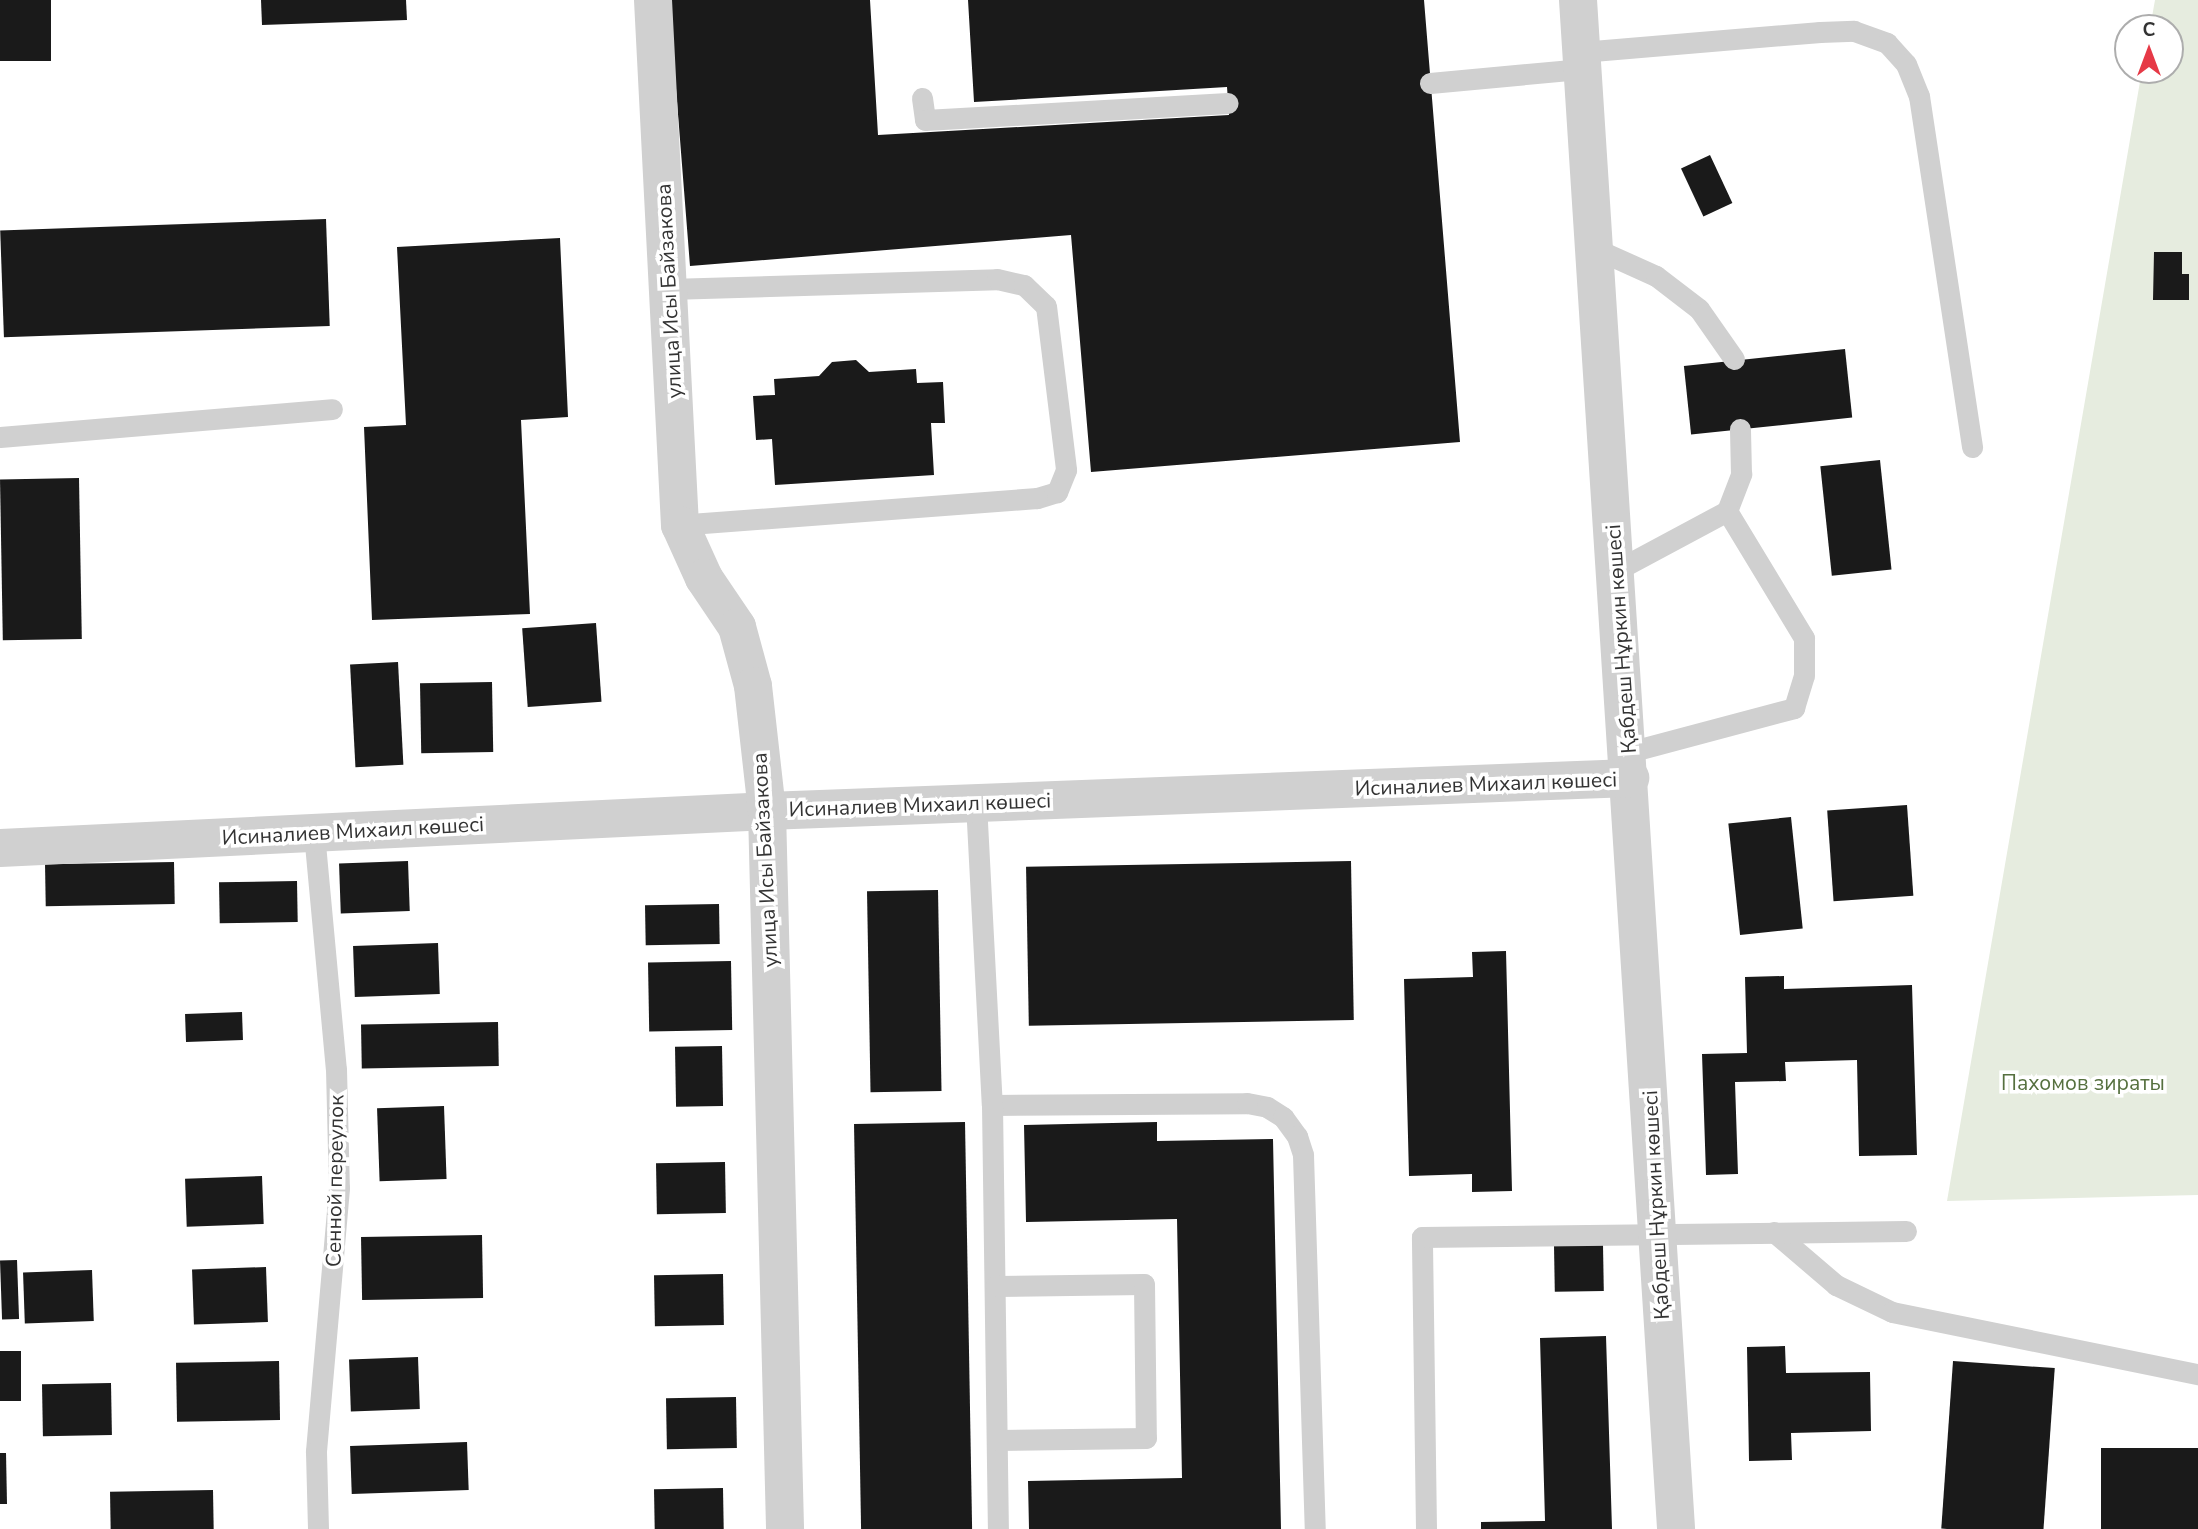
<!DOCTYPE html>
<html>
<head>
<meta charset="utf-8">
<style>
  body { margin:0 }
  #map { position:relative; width:2198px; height:1529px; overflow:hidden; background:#fff; font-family:"Nunito Sans",sans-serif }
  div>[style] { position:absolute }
  .green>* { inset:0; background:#e6ecdf }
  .building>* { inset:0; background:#1a1a1a; transform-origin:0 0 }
  .service>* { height:21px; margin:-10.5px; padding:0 10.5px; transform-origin:10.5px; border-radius:10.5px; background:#d0d0d0 }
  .minor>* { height:38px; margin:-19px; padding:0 19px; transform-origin:19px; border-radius:19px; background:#d0d0d0 }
  .tertiary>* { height:38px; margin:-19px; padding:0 19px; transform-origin:19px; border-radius:19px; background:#d0d0d0 }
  span { translate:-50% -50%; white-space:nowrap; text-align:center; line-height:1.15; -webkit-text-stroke:7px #fff; paint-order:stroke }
  .street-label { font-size:21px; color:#333 }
  .park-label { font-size:21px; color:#56703f }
  .north { position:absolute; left:2114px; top:14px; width:70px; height:70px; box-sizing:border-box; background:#fff; border:2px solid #adadad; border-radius:50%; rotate:0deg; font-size:19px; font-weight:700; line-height:28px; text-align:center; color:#333 }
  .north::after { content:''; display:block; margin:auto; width:24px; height:32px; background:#e63946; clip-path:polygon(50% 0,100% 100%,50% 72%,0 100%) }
</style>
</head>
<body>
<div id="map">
  <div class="green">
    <div style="clip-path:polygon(2155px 0,2198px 0,2198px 1195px,1947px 1201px,2142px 70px,2170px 70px,2170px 28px,2150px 28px)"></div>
  </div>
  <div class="building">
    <div style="left:0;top:0;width:51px;height:61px"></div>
    <div style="clip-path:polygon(261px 0,406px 0,407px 20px,262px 25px)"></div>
    <div style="clip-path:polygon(669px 0,870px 0,878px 135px,1229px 115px,1227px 87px,974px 102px,968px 0,1424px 0,1460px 442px,1091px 472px,1071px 235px,690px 266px)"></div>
    <div style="left:1710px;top:155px;width:53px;height:32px;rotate:65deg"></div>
    <div style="left:326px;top:219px;width:107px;height:326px;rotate:88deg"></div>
    <div style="clip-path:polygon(560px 238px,568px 417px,521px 420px,530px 614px,372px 620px,364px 427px,406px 425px,397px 247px)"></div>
    <div style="clip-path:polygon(2154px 252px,2182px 252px,2182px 274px,2189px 274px,2189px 300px,2153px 300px)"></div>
    <div style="left:1845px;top:349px;width:69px;height:162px;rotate:84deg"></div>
    <div style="clip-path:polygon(856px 360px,869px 372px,916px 369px,917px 383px,943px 382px,945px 423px,931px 423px,934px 475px,775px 485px,772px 439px,756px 440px,753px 396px,775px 395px,774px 379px,819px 376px,832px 362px)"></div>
    <div style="left:1880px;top:460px;width:110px;height:60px;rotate:84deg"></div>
    <div style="left:79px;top:478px;width:161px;height:79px;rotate:89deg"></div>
    <div style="left:596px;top:623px;width:79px;height:74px;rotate:86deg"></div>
    <div style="left:398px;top:662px;width:103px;height:48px;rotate:87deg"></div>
    <div style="left:492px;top:682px;width:70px;height:72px;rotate:89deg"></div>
    <div style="left:1907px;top:805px;width:91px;height:80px;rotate:86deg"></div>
    <div style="left:1791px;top:817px;width:112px;height:63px;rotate:84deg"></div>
    <div style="left:408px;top:861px;width:50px;height:69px;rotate:88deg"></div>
    <div style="left:1351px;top:861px;width:159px;height:325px;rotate:89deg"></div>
    <div style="left:174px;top:862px;width:42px;height:129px;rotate:89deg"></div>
    <div style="left:297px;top:881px;width:41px;height:78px;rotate:89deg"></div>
    <div style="left:938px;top:890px;width:201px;height:71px;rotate:89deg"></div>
    <div style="left:719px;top:904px;width:40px;height:74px;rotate:89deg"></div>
    <div style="left:438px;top:943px;width:51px;height:85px;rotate:88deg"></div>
    <div style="clip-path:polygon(1506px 951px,1512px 1191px,1472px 1192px,1472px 1174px,1409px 1176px,1404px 979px,1473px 977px,1472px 952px)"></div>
    <div style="left:731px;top:961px;width:69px;height:83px;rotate:89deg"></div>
    <div style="clip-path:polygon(1784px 976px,1784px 989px,1912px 985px,1917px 1155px,1859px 1156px,1857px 1060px,1785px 1062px,1786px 1081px,1735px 1082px,1738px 1174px,1706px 1175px,1702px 1054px,1747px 1053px,1745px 977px)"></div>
    <div style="left:242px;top:1012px;width:28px;height:57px;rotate:88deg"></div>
    <div style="left:498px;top:1022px;width:44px;height:137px;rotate:89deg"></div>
    <div style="left:722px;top:1046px;width:60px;height:47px;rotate:89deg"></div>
    <div style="left:444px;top:1106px;width:73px;height:67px;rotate:88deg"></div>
    <div style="left:965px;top:1122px;width:407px;height:111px;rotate:89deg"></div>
    <div style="clip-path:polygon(1157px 1122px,1157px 1141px,1273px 1139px,1281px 1529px,1029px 1529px,1028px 1481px,1182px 1478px,1177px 1219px,1026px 1222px,1024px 1125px)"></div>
    <div style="left:725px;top:1162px;width:51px;height:69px;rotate:89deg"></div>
    <div style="left:262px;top:1176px;width:48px;height:77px;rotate:88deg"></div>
    <div style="left:482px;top:1235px;width:63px;height:121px;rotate:89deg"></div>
    <div style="left:1603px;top:1245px;width:46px;height:49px;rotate:89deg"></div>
    <div style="left:17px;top:1260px;width:59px;height:17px;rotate:88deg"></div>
    <div style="left:266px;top:1267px;width:55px;height:74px;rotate:88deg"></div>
    <div style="left:92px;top:1270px;width:51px;height:69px;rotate:88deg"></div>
    <div style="left:723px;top:1274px;width:51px;height:69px;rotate:89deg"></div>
    <div style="clip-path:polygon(1606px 1336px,1612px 1529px,1481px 1529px,1481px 1522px,1545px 1521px,1540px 1338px)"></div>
    <div style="clip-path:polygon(1785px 1346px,1786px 1373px,1870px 1372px,1871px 1431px,1791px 1433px,1792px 1460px,1749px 1461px,1747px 1347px)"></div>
    <div style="left:0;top:1351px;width:21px;height:50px"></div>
    <div style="left:418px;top:1357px;width:52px;height:69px;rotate:88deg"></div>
    <div style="left:279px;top:1361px;width:59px;height:103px;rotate:89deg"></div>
    <div style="left:1953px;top:1361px;width:102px;height:168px;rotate:4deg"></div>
    <div style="left:111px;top:1383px;width:52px;height:69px;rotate:89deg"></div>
    <div style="left:736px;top:1397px;width:51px;height:70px;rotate:89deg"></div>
    <div style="left:467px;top:1442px;width:48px;height:117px;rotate:88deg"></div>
    <div style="left:2198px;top:1448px;width:81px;height:97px;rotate:90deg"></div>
    <div style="clip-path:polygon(0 1453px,6px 1453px,7px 1504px,0 1504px)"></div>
    <div style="left:723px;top:1488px;width:41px;height:69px;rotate:89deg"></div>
    <div style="left:213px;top:1490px;width:39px;height:103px;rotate:89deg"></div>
  </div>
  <div class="service">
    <div style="left:1430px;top:83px;width:153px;rotate:-5.3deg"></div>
    <div style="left:1582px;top:69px;width:17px;rotate:-93deg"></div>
    <div style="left:1581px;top:52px;width:240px;rotate:-4.8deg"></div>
    <div style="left:1820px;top:32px;width:34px;rotate:-2deg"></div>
    <div style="left:1854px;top:31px;width:35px;rotate:20deg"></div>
    <div style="left:1887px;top:43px;width:28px;rotate:48deg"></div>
    <div style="left:1906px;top:64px;width:35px;rotate:68deg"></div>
    <div style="left:1919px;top:96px;width:355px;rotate:81.4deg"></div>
    <div style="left:922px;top:98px;width:22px;rotate:82deg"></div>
    <div style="left:925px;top:120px;width:303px;rotate:-3.2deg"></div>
    <div style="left:1596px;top:249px;width:66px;rotate:24.2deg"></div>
    <div style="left:1656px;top:276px;width:54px;rotate:37.5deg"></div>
    <div style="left:1699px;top:309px;width:61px;rotate:55deg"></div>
    <div style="left:669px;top:289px;width:328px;rotate:-1.7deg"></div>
    <div style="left:997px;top:279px;width:28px;rotate:13deg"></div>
    <div style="left:1024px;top:285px;width:30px;rotate:44deg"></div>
    <div style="left:1046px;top:306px;width:165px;rotate:83deg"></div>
    <div style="left:1066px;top:470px;width:24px;rotate:112deg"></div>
    <div style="left:1057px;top:492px;width:21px;rotate:163deg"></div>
    <div style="left:1037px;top:498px;width:358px;rotate:175.7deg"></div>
    <div style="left:0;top:437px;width:333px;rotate:-4.8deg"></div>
    <div style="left:1617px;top:570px;width:125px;rotate:-28.2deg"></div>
    <div style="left:1727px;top:511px;width:40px;rotate:-69deg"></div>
    <div style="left:1741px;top:474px;width:45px;rotate:-91.3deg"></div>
    <div style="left:1629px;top:752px;width:171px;rotate:-14.9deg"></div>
    <div style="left:1794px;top:708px;width:34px;rotate:-73deg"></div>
    <div style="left:1804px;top:675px;width:37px;rotate:-90deg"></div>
    <div style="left:1804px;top:638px;width:149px;rotate:-121.2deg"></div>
    <div style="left:976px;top:803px;width:302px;rotate:87deg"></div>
    <div style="left:992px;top:1105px;width:255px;rotate:-0.4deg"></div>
    <div style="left:1247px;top:1103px;width:20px;rotate:11deg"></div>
    <div style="left:1267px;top:1107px;width:19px;rotate:32deg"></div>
    <div style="left:1283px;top:1117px;width:24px;rotate:54deg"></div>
    <div style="left:1297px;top:1136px;width:20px;rotate:72deg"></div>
    <div style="left:1303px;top:1155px;width:374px;rotate:88.2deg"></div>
    <div style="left:314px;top:833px;width:237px;rotate:84.7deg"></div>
    <div style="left:336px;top:1069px;width:119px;rotate:88.6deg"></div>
    <div style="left:339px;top:1188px;width:265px;rotate:95deg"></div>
    <div style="left:316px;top:1452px;width:77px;rotate:88.5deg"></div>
    <div style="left:992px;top:1105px;width:424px;rotate:89.2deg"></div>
    <div style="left:1774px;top:1232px;width:82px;rotate:40.5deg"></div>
    <div style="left:1836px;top:1285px;width:62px;rotate:25.7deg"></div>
    <div style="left:1892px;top:1312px;width:312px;rotate:11.5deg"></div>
    <div style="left:996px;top:1286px;width:148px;rotate:-0.8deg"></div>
    <div style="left:1144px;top:1284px;width:154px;rotate:89.3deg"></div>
    <div style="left:1146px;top:1438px;width:149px;rotate:179.2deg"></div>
    <div style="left:1426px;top:1529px;width:292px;rotate:-90.8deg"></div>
    <div style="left:1422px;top:1237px;width:484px;rotate:-0.7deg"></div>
  </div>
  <div class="minor">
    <div style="left:1578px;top:0;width:1532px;rotate:86.33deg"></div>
    <div style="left:0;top:848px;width:768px;rotate:-2.76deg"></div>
    <div style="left:767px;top:811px;width:864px;rotate:-2.19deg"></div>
  </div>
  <div class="tertiary">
    <div style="left:653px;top:0;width:526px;rotate:87.06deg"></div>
    <div style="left:680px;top:525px;width:58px;rotate:65.6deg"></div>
    <div style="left:704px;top:578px;width:59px;rotate:56deg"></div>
    <div style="left:737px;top:627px;width:61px;rotate:74.8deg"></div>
    <div style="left:753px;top:686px;width:126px;rotate:83.6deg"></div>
    <div style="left:767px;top:811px;width:718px;rotate:88.56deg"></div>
  </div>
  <div class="street-label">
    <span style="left:669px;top:291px;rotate:-93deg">улица Исы Байзакова</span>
    <span style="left:1621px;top:639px;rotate:-94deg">Қабдеш Нұркин көшесі</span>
    <span style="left:1486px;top:784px;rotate:-2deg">Исиналиев Михаил көшесі</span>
    <span style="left:920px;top:805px;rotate:-2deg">Исиналиев Михаил көшесі</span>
    <span style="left:353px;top:831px;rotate:-3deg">Исиналиев Михаил көшесі</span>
    <span style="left:765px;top:860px;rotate:-93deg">улица Исы Байзакова</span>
    <span style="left:335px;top:1181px;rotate:-89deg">Сенной переулок</span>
    <span style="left:1656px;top:1205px;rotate:-93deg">Қабдеш Нұркин көшесі</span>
  </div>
  <div class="park-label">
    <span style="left:2083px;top:1083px">Пахомов зираты</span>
  </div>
  <div class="north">С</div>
</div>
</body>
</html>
